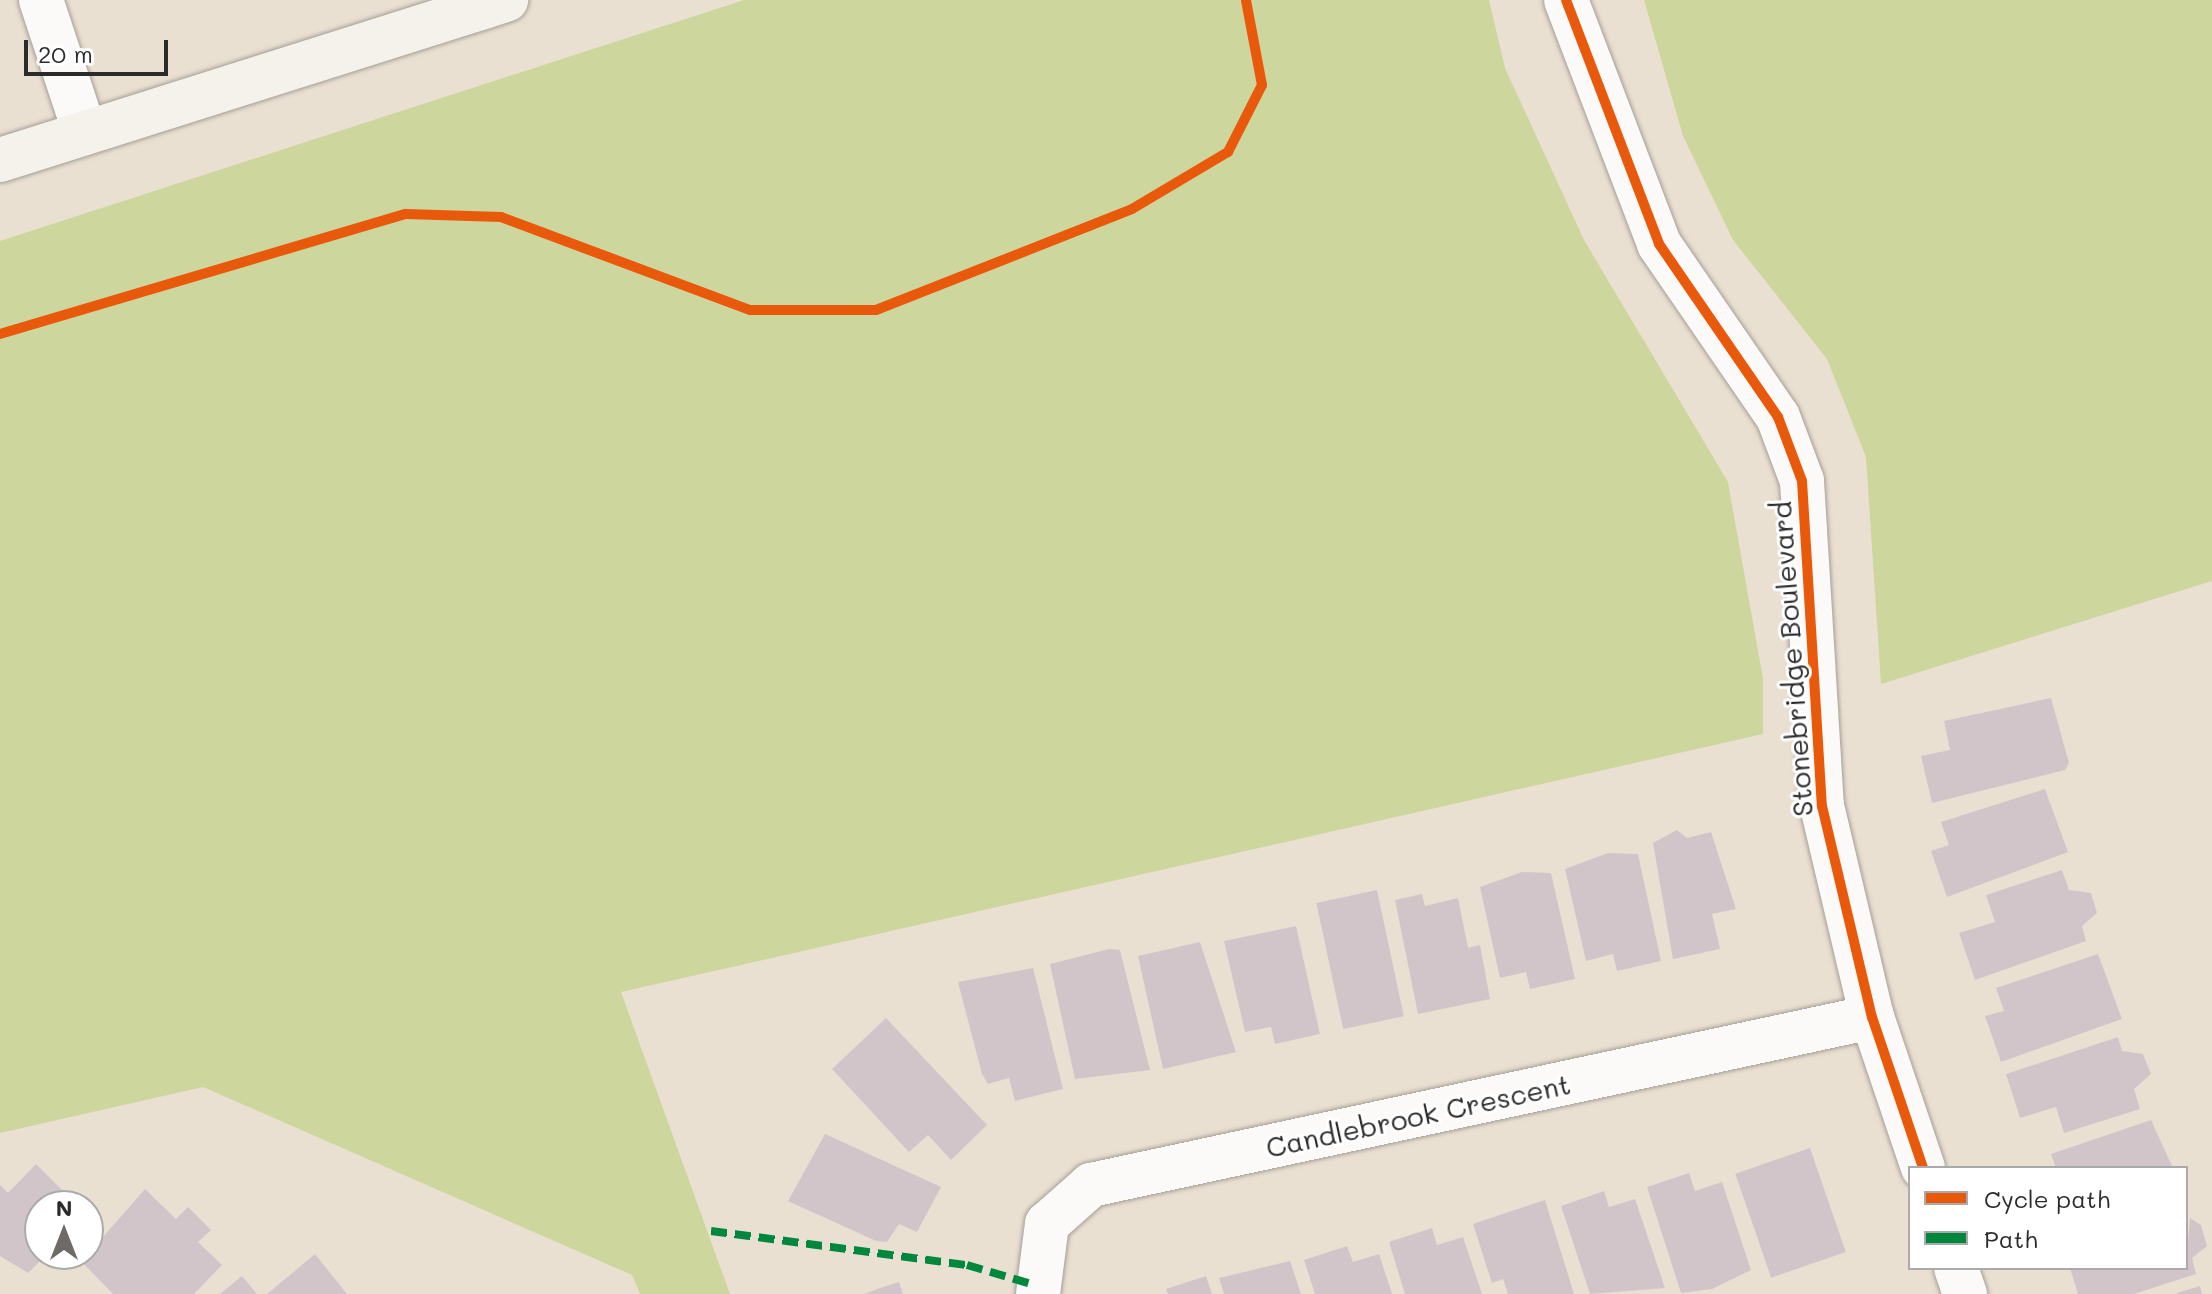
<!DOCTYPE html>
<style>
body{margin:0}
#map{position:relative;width:2212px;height:1294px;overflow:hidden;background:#eae0d2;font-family:Mali,sans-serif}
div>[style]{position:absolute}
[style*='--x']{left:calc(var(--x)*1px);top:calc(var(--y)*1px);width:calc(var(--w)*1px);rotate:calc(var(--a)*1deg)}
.green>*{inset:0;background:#cdd69d}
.building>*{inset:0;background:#d2c5ca;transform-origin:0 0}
.roads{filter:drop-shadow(0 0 2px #a59f97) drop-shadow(0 0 2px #a59f97)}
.minor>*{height:44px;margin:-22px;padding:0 22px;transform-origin:22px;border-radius:22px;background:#fcfaf8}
.tertiary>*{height:44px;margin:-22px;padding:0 22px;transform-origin:22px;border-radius:22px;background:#fcfaf8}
.secondary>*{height:44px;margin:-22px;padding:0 22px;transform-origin:22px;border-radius:22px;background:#f5f1eb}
.quiet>*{height:8px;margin-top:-4px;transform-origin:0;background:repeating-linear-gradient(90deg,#00873e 0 16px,transparent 0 24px)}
.cycleway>*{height:10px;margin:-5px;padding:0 5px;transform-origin:5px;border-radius:5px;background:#e8590c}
span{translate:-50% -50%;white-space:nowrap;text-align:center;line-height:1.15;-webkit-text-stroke:6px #fff;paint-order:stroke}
.street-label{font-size:28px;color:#2b2b2b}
.legend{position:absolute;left:1908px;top:1166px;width:280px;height:104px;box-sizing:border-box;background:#fff;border:2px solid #aaa;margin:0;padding:10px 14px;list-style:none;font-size:24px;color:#2b2b2b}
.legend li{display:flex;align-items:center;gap:16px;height:40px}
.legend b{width:40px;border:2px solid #aaa}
.north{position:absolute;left:24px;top:1190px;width:80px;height:80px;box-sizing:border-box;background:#fff;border:2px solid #aaa;border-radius:50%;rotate:0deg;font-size:22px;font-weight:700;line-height:32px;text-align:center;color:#2b2b2b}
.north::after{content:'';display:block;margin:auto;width:28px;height:36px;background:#6e6a65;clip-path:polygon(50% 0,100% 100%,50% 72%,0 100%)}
.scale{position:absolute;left:24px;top:40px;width:144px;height:36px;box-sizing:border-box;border:4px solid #2b2b2b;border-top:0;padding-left:10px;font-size:24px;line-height:28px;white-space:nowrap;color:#2b2b2b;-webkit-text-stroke:6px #fff;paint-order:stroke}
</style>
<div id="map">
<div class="green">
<i style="clip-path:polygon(744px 0,1489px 0,1505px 68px,1584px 240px,1728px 482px,1763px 679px,1763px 734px,621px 992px,730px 1294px,640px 1294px,632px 1275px,203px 1087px,0 1133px,0 241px)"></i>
<i style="clip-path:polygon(1644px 0,2212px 0,2212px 581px,1881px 684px,1866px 457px,1827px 359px,1733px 240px,1683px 136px)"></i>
</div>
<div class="building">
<i style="clip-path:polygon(2051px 698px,2069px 763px,2065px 770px,1932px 803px,1921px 756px,1950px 750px,1944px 721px)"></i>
<i style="clip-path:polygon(2045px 789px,2068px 852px,1947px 897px,1931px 851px,1949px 845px,1941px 822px)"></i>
<i style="clip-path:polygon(1677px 830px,1687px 838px,1711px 832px,1736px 909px,1712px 914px,1720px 949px,1673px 959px,1653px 843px)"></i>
<i style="clip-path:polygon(1608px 853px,1638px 854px,1661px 961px,1617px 971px,1613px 954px,1586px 961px,1565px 869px)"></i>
<i style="clip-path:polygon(2062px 870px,2069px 890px,2091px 893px,2097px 913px,2082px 926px,2086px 941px,1975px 980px,1959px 933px,1995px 922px,1986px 895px)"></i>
<i style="clip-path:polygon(1522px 872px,1551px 873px,1575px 979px,1530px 989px,1526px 972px,1500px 978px,1480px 887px)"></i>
<i style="left:1377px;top:890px;width:129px;height:62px;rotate:78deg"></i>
<i style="clip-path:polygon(1422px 894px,1425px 906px,1458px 898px,1468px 948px,1480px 945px,1490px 999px,1418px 1014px,1395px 900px)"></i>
<i style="clip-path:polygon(1296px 926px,1320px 1034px,1275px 1044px,1271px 1027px,1245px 1032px,1224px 941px)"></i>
<i style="clip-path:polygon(1200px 942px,1236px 1052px,1163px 1069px,1138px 956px)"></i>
<i style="clip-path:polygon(1109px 949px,1120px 950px,1150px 1070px,1075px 1079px,1050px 964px)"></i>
<i style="clip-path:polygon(2098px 954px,2122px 1019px,2001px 1062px,1985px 1016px,2004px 1011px,1996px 988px)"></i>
<i style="clip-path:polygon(1033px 968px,1063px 1089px,1015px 1101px,1009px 1078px,988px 1084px,982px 1074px,958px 982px)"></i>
<i style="clip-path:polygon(886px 1018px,987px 1125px,951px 1160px,928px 1135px,909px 1152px,832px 1069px)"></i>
<i style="clip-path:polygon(2118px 1037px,2122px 1051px,2143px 1054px,2151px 1074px,2134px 1089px,2140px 1109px,2064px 1133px,2056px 1107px,2020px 1118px,2006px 1074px)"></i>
<i style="clip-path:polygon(2151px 1120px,2173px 1168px,2056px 1168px,2051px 1154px)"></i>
<i style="clip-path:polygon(825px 1134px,941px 1187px,917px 1232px,899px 1224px,887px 1242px,876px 1241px,788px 1201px)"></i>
<i style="left:1810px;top:1148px;width:110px;height:79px;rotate:71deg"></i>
<i style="clip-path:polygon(36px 1164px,78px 1206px,40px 1206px,40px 1254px,47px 1254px,28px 1273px,0 1256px,0 1185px,8px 1193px)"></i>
<i style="clip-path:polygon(1689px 1173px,1695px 1191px,1722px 1182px,1751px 1270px,1712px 1289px,1681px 1293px,1647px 1187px)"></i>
<i style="clip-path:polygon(145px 1189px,176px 1219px,188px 1207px,211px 1230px,198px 1242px,222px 1265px,194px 1294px,113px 1294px,77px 1257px,88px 1254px)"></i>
<i style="clip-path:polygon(1604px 1191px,1609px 1207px,1635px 1199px,1665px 1288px,1590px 1294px,1561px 1206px)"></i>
<i style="clip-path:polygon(1545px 1200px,1574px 1294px,1508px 1294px,1503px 1279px,1492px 1283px,1473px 1224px)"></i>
<i style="clip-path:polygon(2190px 1218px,2201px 1225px,2207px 1246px,2192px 1258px,2196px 1274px,2134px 1294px,2078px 1294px,2070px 1268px,2186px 1268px)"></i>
<i style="clip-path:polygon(1432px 1228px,1437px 1245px,1463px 1237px,1482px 1294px,1405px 1294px,1389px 1242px)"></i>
<i style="clip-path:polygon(1347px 1246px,1353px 1262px,1379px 1254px,1392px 1294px,1315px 1294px,1304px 1260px)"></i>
<i style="clip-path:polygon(315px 1254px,347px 1294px,267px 1294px)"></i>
<i style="clip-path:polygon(1290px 1261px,1301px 1294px,1224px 1294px,1219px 1278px)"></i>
<i style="clip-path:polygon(242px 1276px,257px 1294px,220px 1294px)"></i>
<i style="clip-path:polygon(1206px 1276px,1212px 1294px,1168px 1294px,1166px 1289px)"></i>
<i style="clip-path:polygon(899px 1282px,903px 1294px,864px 1294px,880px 1288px)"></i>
<i style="clip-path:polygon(2200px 1286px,2202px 1294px,2177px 1294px,2177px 1293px)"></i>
</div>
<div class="roads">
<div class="minor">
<i style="--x:1038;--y:1294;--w:71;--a:-82.7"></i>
<i style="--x:1047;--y:1224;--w:59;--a:-41.6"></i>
<i style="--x:1091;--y:1185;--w:799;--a:-12.14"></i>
</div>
<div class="tertiary">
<i style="--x:41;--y:0;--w:140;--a:71.7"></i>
<i style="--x:1566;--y:0;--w:261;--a:69.1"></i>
<i style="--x:1659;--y:244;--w:210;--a:55.5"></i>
<i style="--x:1778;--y:417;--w:68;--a:69.4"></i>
<i style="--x:1802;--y:481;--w:326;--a:86.5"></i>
<i style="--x:1822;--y:806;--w:217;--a:76.7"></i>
<i style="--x:1872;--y:1017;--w:159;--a:71.3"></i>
<i style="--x:1956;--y:1268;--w:28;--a:71"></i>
</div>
<div class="secondary">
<i style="--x:0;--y:160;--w:531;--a:-17.55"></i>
</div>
</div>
<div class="quiet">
<i style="--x:711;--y:1231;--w:258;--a:7.6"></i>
<i style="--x:967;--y:1265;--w:71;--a:16.4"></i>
</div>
<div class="cycleway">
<i style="--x:1566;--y:0;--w:261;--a:69.1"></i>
<i style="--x:1659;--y:244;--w:210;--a:55.5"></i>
<i style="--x:1778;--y:417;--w:68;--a:69.4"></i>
<i style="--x:1802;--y:481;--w:326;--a:86.5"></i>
<i style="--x:1822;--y:806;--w:217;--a:76.7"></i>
<i style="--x:1872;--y:1017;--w:159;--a:71.3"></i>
<i style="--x:0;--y:334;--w:423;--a:-16.5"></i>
<i style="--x:406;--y:214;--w:95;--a:1.8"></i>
<i style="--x:501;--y:217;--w:266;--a:20.5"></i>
<i style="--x:750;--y:310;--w:126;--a:0"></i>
<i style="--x:876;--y:310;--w:275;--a:-21.5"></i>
<i style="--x:1132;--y:209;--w:112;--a:-30.7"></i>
<i style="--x:1228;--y:152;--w:75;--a:-63.1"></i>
<i style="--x:1262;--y:85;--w:86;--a:-100.7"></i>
</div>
<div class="street-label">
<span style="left:1791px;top:659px;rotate:-94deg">Stonebridge Boulevard</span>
<span style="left:1418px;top:1115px;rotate:-12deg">Candlebrook Crescent</span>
</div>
<ul class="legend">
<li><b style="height:10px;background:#e8590c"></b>Cycle path</li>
<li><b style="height:10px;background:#00873e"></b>Path</li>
</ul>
<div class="north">N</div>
<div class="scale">20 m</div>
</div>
